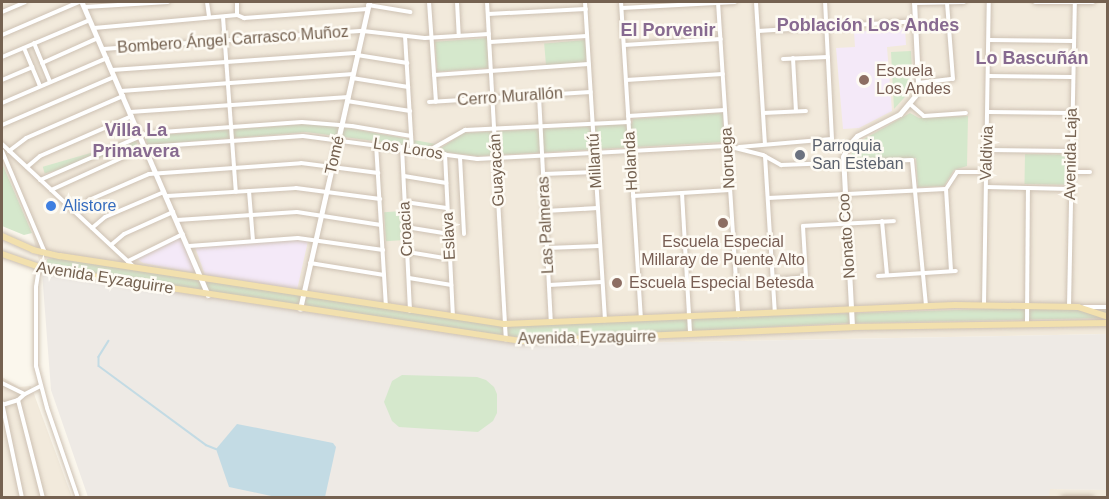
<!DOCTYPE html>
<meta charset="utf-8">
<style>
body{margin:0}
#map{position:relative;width:1109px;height:499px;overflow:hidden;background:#fbf7ed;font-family:Arial,sans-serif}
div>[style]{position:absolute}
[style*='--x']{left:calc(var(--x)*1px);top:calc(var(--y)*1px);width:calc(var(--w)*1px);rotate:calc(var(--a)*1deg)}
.residential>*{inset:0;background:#f2eadc}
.industrial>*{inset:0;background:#eeeae5}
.education>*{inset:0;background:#f4e9f8}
.green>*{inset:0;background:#d5e8cc;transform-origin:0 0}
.water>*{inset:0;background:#c3dbe4}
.stream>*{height:1.5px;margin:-0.75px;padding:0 0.75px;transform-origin:0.75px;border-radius:0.75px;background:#c3dbe4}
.roads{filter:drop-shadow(0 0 2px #cdc1b3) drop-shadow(0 0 2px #cdc1b3)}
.minor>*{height:4px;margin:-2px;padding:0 2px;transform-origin:2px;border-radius:2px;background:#fff}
.tertiary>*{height:4.5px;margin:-2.25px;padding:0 2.25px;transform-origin:2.25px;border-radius:2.25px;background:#fff}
.primary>*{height:6px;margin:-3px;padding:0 3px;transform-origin:3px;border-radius:3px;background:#f2e0ae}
.dots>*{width:16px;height:16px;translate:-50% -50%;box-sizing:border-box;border:3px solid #fefbf4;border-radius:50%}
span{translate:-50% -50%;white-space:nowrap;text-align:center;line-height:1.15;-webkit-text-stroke:5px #fefbf4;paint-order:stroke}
.street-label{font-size:16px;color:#756251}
.education-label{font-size:16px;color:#785e54}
.left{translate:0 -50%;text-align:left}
.worship-label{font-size:16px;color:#5b616d}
.shop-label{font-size:16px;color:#366cbe}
.neighbourhood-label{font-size:18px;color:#876a90;font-weight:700}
.frame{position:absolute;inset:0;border:3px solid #756251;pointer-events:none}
</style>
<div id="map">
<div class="residential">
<i style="clip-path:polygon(2px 2px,1107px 2px,1107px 334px,524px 345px,42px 272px,32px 233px,2px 163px)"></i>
<i style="clip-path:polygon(2px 377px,19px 387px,31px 386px,72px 497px,2px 497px)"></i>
<i style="clip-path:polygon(1049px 489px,1107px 490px,1107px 497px,1049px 498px)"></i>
</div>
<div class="industrial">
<i style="clip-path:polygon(42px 272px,524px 345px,1107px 334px,1107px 490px,1050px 489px,1049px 498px,88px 497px,51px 390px)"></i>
</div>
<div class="education">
<i style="clip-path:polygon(905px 28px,906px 45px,887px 47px,892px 111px,859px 128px,843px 129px,836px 48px,855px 47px,854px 32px)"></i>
<i style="clip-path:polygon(180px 237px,197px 273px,143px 263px,136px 258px)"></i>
<i style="clip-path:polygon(292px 239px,308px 241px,297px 290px,205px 275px,195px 247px)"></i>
</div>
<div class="green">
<i style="left:487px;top:38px;width:30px;height:52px;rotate:86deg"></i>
<i style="left:585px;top:40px;width:22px;height:41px;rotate:85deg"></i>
<i style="clip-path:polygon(911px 51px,913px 88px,894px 109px,891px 52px)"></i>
<i style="clip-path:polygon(723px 113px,724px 142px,477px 156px,445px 152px,441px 148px,464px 133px,632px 124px,633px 119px)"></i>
<i style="clip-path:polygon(910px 113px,919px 118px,968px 116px,967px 166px,954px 170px,944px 186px,918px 187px,916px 158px,848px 161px,857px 143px)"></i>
<i style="clip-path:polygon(308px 124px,336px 126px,436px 144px,427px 148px,306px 132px,148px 145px,145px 136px)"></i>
<i style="left:136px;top:140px;width:7px;height:97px;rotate:74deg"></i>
<i style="left:1025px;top:154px;width:42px;height:30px;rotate:1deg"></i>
<i style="clip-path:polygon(2px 163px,32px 233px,24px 235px,2px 226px)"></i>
<i style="left:402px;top:211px;width:29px;height:18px;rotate:86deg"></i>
<i style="clip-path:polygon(53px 258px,496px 325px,1019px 308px,1107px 311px,1107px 318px,845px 323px,532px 339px,297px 306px,47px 265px,47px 259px)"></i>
<i style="clip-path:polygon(402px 375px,477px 377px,486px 380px,494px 387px,497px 394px,497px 413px,493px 421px,478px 432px,399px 427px,392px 421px,384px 402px,392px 381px)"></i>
</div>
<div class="water">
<i style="clip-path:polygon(237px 424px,333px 443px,336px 447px,325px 497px,276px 497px,229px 487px,216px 449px)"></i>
</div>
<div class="stream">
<i style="--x:109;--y:341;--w:19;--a:122"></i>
<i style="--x:99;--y:357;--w:9;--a:90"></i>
<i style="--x:99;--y:366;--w:133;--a:36.4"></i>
<i style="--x:206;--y:445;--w:11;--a:22"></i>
</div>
<div class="roads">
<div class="minor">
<i style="--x:207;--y:2;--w:15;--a:82"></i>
<i style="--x:237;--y:2;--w:13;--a:90"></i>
<i style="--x:429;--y:2;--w:100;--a:86"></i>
<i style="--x:457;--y:2;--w:34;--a:87"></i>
<i style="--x:487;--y:2;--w:338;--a:86.8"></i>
<i style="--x:585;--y:2;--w:319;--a:86.4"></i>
<i style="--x:621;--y:2;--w:317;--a:86.4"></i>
<i style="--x:718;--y:2;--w:314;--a:86.3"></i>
<i style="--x:756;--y:2;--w:142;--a:86.4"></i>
<i style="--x:1035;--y:2;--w:58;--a:0"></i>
<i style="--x:914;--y:3;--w:50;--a:-1.1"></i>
<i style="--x:368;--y:5;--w:43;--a:9.5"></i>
<i style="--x:85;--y:7;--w:83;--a:-3.4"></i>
<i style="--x:622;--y:8;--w:113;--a:-3"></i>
<i style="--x:2;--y:12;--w:25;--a:-23"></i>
<i style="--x:488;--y:14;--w:98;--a:-2.9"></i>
<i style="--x:223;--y:17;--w:175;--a:85.8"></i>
<i style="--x:94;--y:28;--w:144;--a:-5.2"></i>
<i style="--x:237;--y:15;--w:8;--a:23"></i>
<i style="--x:244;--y:18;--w:124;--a:-4.2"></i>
<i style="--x:758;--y:31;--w:157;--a:-3.6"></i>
<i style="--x:2;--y:35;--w:84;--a:-23.2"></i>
<i style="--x:405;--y:36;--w:113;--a:86.5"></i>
<i style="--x:989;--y:40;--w:84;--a:0.7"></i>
<i style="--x:490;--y:42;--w:97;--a:-3.5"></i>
<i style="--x:34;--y:43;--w:42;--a:67.7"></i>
<i style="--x:624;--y:45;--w:97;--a:-3.5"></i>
<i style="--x:24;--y:48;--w:41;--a:67.2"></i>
<i style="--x:103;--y:49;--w:261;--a:-4"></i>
<i style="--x:363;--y:31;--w:62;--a:6.4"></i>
<i style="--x:425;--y:38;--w:64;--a:-3.6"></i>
<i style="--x:357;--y:55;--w:51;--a:9.1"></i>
<i style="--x:2;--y:57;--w:95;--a:-22.8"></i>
<i style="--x:793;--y:58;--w:53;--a:86.8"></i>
<i style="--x:783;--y:59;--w:45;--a:-2.5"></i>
<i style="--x:42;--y:63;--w:61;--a:-24.1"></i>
<i style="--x:112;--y:70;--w:247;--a:-4"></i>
<i style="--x:434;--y:75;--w:155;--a:-4.1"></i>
<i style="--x:989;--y:76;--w:83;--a:0.7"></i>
<i style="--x:352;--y:78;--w:57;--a:9.1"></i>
<i style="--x:2;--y:80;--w:33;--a:-23"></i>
<i style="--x:626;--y:80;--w:97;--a:-3.5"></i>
<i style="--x:918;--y:83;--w:35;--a:-7"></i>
<i style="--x:953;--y:79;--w:77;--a:-94.5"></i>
<i style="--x:121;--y:91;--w:233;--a:-4.2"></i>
<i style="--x:539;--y:96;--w:227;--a:87"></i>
<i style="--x:347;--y:101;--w:64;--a:9"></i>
<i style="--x:429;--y:102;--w:162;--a:-3.5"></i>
<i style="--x:2;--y:103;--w:114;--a:-23.2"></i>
<i style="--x:910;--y:104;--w:18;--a:41"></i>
<i style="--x:924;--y:116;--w:42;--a:-4.1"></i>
<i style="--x:130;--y:112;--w:219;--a:-3.9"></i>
<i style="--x:989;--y:112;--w:82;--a:0.7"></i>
<i style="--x:763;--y:113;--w:43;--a:-2.7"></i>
<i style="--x:628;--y:116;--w:97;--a:-3.5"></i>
<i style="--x:2;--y:125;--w:122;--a:-23.2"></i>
<i style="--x:2;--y:144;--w:179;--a:43"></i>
<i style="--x:376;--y:144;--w:163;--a:86.5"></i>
<i style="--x:402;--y:147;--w:164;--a:87.2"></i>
<i style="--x:739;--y:147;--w:93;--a:-4.9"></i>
<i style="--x:832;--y:139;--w:137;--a:-92.9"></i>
<i style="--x:988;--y:150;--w:83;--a:0.7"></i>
<i style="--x:2;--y:151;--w:111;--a:67.1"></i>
<i style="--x:9;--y:151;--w:21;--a:-37"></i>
<i style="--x:26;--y:138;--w:106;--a:-23.4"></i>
<i style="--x:428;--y:151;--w:43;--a:-29.6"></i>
<i style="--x:465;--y:130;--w:164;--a:-2.8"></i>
<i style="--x:445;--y:154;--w:163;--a:87.2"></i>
<i style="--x:765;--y:156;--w:157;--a:86.4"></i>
<i style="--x:460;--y:157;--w:77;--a:87"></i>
<i style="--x:27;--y:167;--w:17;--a:-40"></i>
<i style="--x:40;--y:156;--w:100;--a:-23.5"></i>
<i style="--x:1071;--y:172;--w:19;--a:0"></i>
<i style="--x:543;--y:174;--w:53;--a:-2.2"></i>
<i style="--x:404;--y:176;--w:43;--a:9.5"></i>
<i style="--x:40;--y:180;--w:118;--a:-23.5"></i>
<i style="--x:148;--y:133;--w:154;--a:-4.1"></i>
<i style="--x:302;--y:122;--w:50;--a:4.6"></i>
<i style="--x:352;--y:126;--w:60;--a:9.6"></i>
<i style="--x:986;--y:187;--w:84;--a:1.4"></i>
<i style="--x:946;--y:189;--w:82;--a:86.5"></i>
<i style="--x:946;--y:189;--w:20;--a:-57"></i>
<i style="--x:957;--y:172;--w:30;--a:0"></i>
<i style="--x:51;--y:190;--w:104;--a:-24.4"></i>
<i style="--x:146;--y:147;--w:157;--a:-4"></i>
<i style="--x:303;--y:136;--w:176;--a:7.5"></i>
<i style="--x:477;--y:159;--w:250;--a:-3"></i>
<i style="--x:727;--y:146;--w:37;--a:14"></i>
<i style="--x:763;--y:155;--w:21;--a:29"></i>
<i style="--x:781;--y:165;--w:131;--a:-2.2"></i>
<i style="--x:912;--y:160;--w:147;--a:84.5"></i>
<i style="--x:249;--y:191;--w:50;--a:85.4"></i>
<i style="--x:682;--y:193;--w:140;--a:86.7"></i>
<i style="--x:167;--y:196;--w:129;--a:-3.5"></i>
<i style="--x:296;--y:188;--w:85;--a:7.5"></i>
<i style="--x:633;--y:196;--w:97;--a:-3.5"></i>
<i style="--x:768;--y:198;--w:178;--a:-2.9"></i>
<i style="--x:405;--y:202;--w:42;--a:8.1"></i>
<i style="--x:545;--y:211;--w:53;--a:-3.2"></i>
<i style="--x:76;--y:212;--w:18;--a:-43"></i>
<i style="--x:89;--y:200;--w:65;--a:-23.4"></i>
<i style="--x:149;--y:174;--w:152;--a:-4.1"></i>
<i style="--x:301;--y:163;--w:78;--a:7.4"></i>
<i style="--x:177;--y:220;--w:120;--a:-3.8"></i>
<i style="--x:297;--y:212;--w:85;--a:8.8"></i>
<i style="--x:882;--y:221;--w:54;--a:84.7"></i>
<i style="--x:406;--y:227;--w:44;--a:9.2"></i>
<i style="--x:92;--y:228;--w:17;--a:-40"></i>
<i style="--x:105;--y:217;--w:64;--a:-23"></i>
<i style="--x:111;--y:245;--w:17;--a:-40"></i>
<i style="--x:124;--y:234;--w:54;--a:-24.2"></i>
<i style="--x:189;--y:246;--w:109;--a:-4.2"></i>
<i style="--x:298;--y:238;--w:86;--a:8"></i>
<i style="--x:547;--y:248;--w:53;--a:-2.2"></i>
<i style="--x:408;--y:252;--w:43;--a:9.5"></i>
<i style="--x:128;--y:261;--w:61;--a:-26.1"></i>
<i style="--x:310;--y:263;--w:75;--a:9.2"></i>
<i style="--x:39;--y:268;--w:19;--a:99"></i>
<i style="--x:36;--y:287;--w:79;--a:90"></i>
<i style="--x:36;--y:366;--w:43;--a:75.3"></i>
<i style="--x:47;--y:408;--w:95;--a:71"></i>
<i style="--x:878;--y:276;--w:78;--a:-3.7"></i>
<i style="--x:409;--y:278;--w:43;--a:9.5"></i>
<i style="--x:773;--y:280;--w:33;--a:-5"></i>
<i style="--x:806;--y:277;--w:51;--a:-93.4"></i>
<i style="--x:803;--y:226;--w:91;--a:-3.1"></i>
<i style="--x:549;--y:285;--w:53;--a:-3.2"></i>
<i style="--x:984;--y:305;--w:303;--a:-89.1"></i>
<i style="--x:1069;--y:307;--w:305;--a:-88.9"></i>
<i style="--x:1084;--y:307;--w:24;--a:0"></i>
<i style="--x:1027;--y:323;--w:135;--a:-89.6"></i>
<i style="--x:2;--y:383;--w:25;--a:26"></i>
<i style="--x:18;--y:400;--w:101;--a:75.7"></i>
<i style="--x:2;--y:403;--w:97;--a:78.1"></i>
<i style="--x:2;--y:405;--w:17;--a:-17"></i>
<i style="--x:18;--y:400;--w:9;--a:-41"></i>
<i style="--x:25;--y:394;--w:18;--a:-27"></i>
<i style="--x:1063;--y:498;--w:29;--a:0"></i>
</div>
<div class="tertiary">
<i style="--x:82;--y:2;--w:319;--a:66.7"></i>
<i style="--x:300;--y:309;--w:315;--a:-77.3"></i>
<i style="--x:852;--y:327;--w:170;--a:-93"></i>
<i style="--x:843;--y:157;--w:12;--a:-66"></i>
<i style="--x:848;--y:146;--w:13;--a:-48"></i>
<i style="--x:857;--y:136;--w:48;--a:-27.1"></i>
<i style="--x:900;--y:114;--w:23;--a:-50"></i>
<i style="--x:915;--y:96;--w:13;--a:-77"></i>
<i style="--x:918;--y:83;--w:81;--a:-92.8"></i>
</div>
<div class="primary">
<i style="--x:2;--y:236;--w:34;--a:24"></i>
<i style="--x:33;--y:250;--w:28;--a:13"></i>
<i style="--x:60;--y:256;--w:449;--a:8.7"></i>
<i style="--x:504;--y:324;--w:451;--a:-2.4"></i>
<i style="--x:955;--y:305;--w:123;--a:0.9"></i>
<i style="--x:1078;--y:307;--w:32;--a:18"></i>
<i style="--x:2;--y:254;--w:46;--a:19.2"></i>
<i style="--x:45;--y:269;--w:481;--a:8.6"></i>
<i style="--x:521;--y:341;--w:331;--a:-2.4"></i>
<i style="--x:852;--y:327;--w:256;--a:-0.9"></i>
</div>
</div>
<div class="dots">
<i style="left:864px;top:80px;background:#8d6e63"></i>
<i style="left:800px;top:155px;background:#6b7280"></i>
<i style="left:51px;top:206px;background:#3f7fe0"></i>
<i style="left:723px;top:223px;background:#8d6e63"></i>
<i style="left:617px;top:283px;background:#8d6e63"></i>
</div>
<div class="street-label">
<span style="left:233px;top:40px;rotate:-4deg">Bombero Ángel Carrasco Muñoz</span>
<span style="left:510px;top:97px;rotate:-4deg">Cerro Murallón</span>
<span style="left:408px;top:149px;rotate:9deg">Los Loros</span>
<span style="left:987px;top:153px;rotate:-88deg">Valdivia</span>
<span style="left:1071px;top:154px;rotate:-89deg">Avenida Laja</span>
<span style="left:335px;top:155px;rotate:-77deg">Tomé</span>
<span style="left:728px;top:158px;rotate:-93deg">Noruega</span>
<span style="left:595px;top:161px;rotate:-93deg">Millantú</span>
<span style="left:631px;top:161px;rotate:-93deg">Holanda</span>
<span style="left:497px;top:170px;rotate:-93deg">Guayacán</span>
<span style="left:546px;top:225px;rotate:-93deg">Las Palmeras</span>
<span style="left:406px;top:229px;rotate:-93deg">Croacia</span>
<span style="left:449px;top:236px;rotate:-93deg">Eslava</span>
<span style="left:847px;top:236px;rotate:-94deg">Nonato Coo</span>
<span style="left:105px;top:278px;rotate:9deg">Avenida Eyzaguirre</span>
<span style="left:587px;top:338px;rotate:-1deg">Avenida Eyzaguirre</span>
</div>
<div class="education-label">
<span class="left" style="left:876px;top:80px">Escuela<br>Los Andes</span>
<span style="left:723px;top:251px">Escuela Especial<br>Millaray de Puente Alto</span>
<span class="left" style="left:629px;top:283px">Escuela Especial Betesda</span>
</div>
<div class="worship-label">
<span class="left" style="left:812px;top:155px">Parroquia<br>San Esteban</span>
</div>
<div class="shop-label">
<span class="left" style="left:63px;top:206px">Alistore</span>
</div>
<div class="neighbourhood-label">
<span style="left:868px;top:25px">Población Los Andes</span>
<span style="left:668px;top:30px">El Porvenir</span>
<span style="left:1032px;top:58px">Lo Bascuñán</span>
<span style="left:136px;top:141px">Villa La<br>Primavera</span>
</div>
<div class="frame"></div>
</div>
